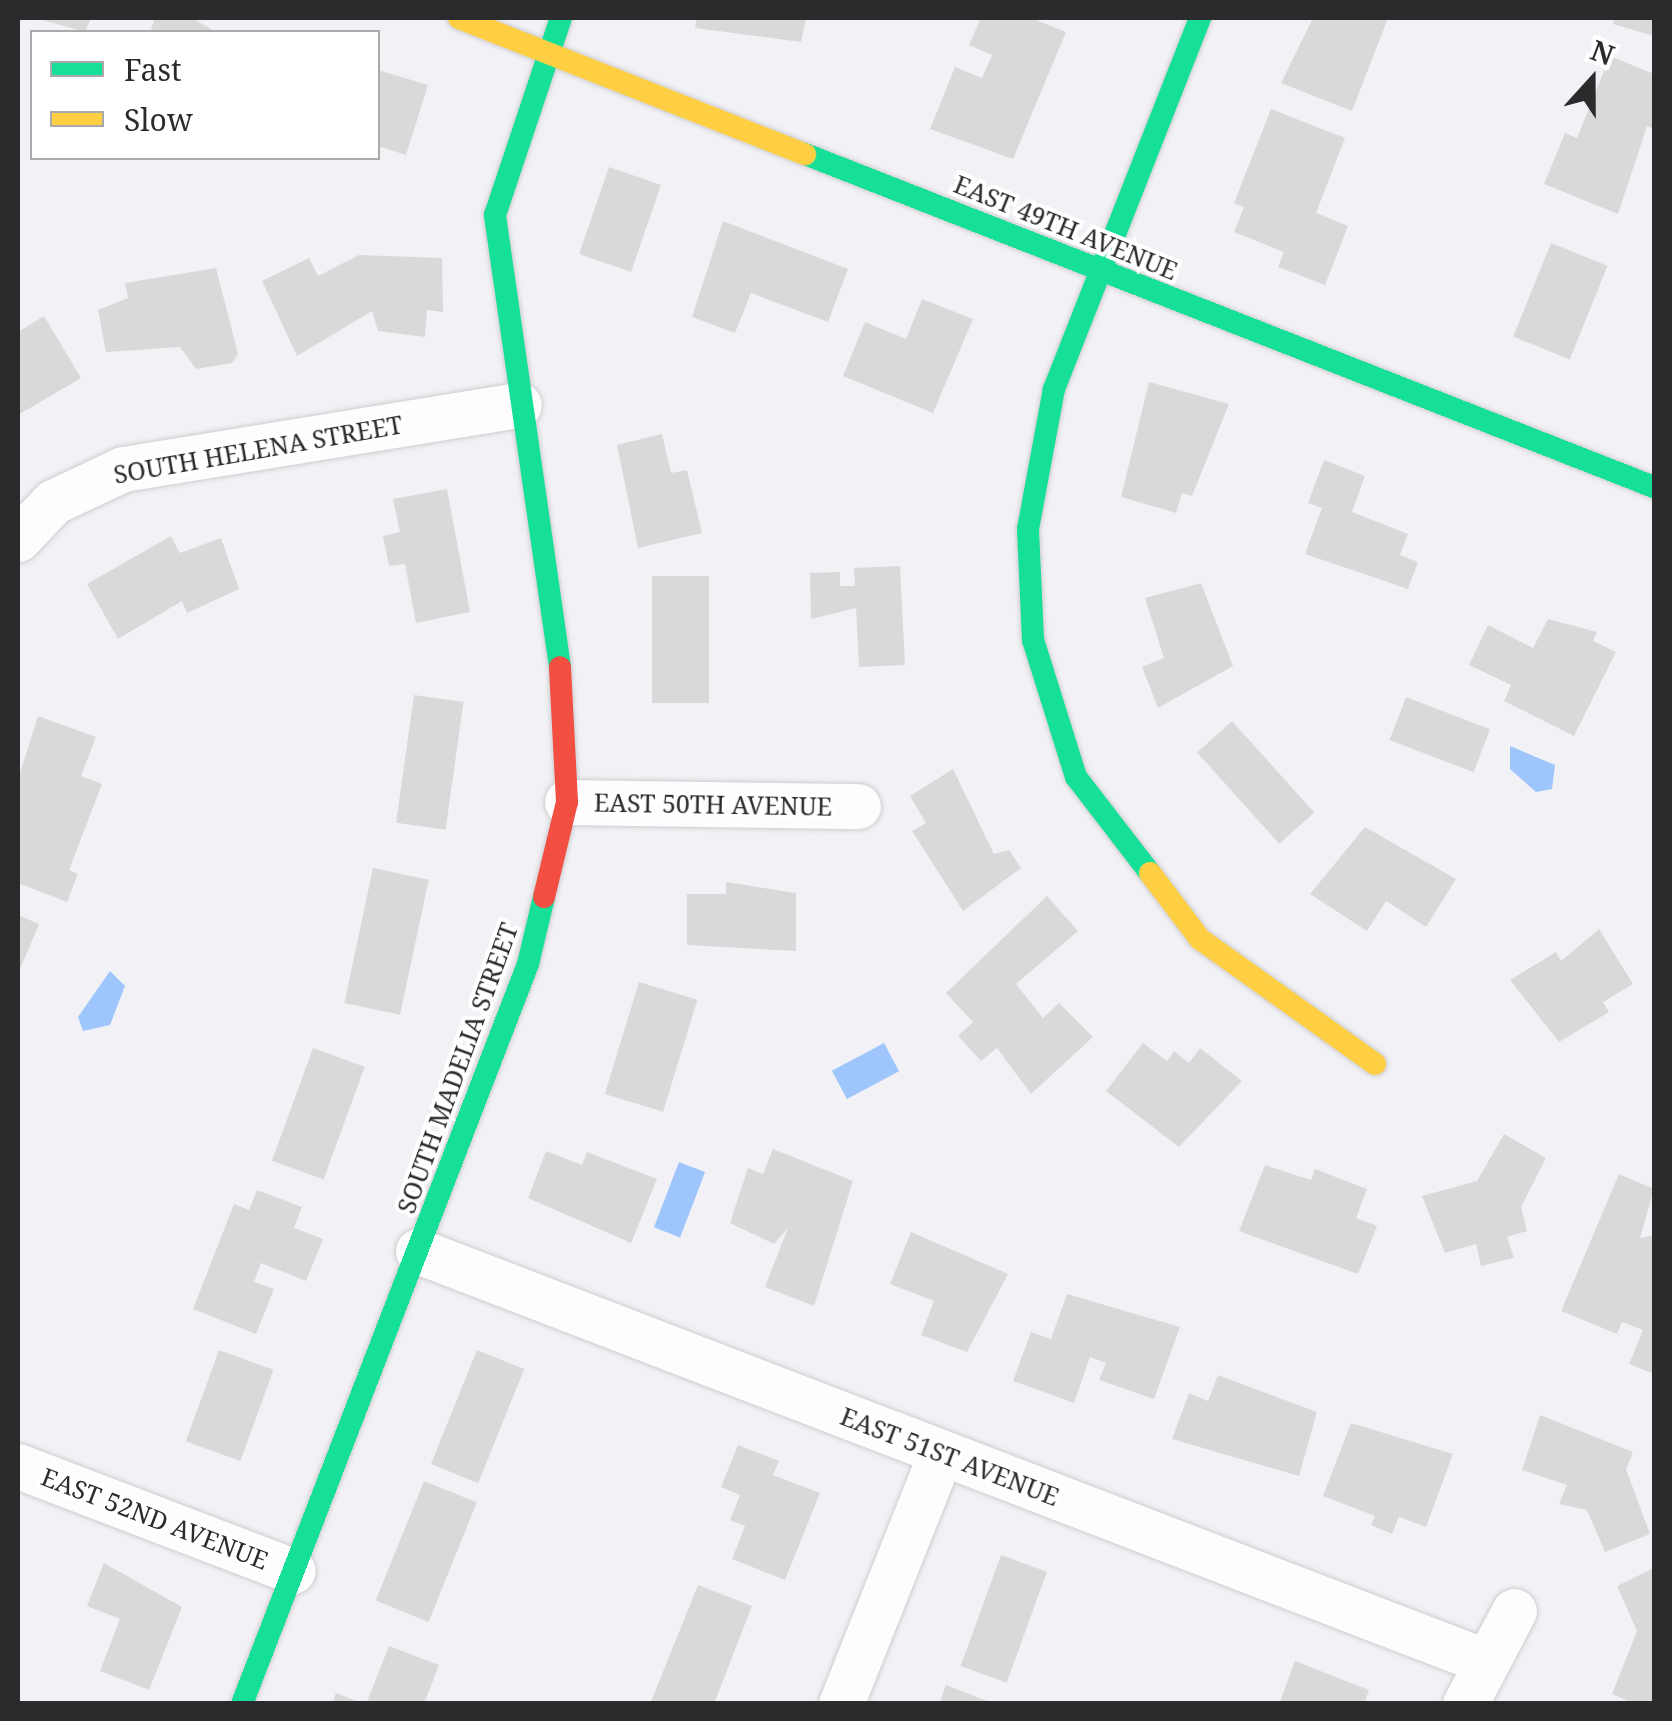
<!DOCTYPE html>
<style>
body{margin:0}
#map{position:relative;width:1672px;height:1721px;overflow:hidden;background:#f2f2f6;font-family:"Noto Serif",serif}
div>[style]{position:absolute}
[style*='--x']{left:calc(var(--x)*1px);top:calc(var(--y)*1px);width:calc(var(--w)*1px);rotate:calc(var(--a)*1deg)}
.water>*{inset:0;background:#9ec5fc;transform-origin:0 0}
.building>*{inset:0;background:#dad9da;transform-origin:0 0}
.roads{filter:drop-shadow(0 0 2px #ceced1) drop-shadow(0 0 2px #ceced1)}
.street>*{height:45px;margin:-22.5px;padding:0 22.5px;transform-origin:22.5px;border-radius:22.5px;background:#fdfdfe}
.fast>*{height:22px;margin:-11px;padding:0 11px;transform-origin:11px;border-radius:11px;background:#16e098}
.slow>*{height:22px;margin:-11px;padding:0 11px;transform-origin:11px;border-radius:11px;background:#ffcf43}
.jam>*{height:22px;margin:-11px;padding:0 11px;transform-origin:11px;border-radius:11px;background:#f24e42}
span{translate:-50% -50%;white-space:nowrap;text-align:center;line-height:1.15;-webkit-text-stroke:8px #fff;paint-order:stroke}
.street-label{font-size:25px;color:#2b2b2d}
.frame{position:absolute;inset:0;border:20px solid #2b2b2d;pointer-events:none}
.legend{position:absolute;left:30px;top:30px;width:350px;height:130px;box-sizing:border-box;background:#fff;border:2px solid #aaaaab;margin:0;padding:12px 18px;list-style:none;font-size:30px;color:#2b2b2d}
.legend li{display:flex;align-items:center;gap:20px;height:50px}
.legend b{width:50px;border:2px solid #aaaaab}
.north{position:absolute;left:1542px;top:30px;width:100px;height:100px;-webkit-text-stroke:8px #fff;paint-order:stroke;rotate:21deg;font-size:28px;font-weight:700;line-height:40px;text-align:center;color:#2b2b2d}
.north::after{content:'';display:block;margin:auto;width:35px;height:45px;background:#2b2b2d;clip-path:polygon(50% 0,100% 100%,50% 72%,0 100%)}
</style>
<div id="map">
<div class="water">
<i style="clip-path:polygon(1510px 746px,1555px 765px,1552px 789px,1536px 792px,1510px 769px)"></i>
<i style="clip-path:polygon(110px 971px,125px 986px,110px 1025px,83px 1031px,78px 1017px)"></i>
<i style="left:884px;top:1043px;width:32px;height:59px;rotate:62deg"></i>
<i style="left:679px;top:1162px;width:28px;height:70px;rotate:21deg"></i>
</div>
<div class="building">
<i style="clip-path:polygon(36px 18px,91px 18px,85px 32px)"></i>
<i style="clip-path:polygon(155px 18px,192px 18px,216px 32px,150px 32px)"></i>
<i style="clip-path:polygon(697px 18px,806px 18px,801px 42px,695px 28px)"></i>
<i style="clip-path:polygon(981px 18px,1031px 18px,1066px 32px,1013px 159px,930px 129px,955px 67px,982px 78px,992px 55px,969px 45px)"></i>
<i style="clip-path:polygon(1313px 18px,1388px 18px,1352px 111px,1281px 83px)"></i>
<i style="clip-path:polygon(1615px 18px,1654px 18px,1654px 36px,1613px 24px)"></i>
<i style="clip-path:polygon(1610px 56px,1654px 74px,1654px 129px,1647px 126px,1618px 214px,1544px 184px,1565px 133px,1577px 138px)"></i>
<i style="clip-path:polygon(378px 70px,428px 85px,406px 155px,378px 146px)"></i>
<i style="clip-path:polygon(1271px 109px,1345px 138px,1316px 213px,1348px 226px,1325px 285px,1278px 267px,1284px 252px,1234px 232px,1244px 207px,1234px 203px)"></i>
<i style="left:609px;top:167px;width:55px;height:92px;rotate:19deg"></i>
<i style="clip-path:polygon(723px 221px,848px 269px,828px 322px,751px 293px,735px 333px,692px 317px)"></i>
<i style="left:1551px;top:243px;width:61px;height:101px;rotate:22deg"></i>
<i style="clip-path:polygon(359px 255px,442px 258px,443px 312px,427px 310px,425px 337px,378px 331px,372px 311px,297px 356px,262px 281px,309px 258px,318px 276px)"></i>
<i style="clip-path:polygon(216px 268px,238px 354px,232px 363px,196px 369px,180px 347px,106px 352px,98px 310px,128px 298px,125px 283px)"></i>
<i style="clip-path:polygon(922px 299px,973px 319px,933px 413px,843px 376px,865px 322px,906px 339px)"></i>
<i style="clip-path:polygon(44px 316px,81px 378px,18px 415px,18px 332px)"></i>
<i style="clip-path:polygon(1149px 382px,1229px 404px,1192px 496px,1182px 493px,1176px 513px,1121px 497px)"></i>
<i style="clip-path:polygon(662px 434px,671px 473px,687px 470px,702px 533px,638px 548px,617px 445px)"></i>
<i style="clip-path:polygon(1324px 460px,1365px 476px,1352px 512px,1408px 534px,1400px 555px,1418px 562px,1408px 589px,1305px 554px,1322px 508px,1308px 503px)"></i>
<i style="clip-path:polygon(447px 489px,470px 612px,416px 623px,405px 564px,389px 566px,383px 536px,400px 532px,393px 499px)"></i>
<i style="clip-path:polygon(171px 536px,180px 553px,221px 538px,239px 589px,187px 613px,182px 601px,118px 639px,87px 584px)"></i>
<i style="clip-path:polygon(900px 566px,905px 665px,859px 667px,856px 608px,811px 619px,810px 573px,840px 572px,840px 586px,855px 586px,854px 568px)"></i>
<i style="left:652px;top:576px;width:57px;height:127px"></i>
<i style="clip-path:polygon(1201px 583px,1233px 666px,1158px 708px,1142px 667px,1164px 658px,1145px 598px)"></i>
<i style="clip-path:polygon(1548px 619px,1597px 632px,1593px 641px,1616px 652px,1574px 736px,1504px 701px,1511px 685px,1469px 665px,1488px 625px,1533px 648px)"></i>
<i style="left:414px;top:695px;width:50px;height:129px;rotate:8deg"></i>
<i style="left:1406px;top:697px;width:90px;height:46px;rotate:21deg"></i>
<i style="clip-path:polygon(38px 716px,96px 737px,81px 776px,102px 784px,69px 870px,78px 874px,67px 902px,18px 883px,18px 779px)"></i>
<i style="left:1232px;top:721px;width:123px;height:47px;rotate:48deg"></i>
<i style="clip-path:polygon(953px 769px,994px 854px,1009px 850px,1021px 868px,963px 911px,912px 831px,926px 823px,910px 796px)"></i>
<i style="clip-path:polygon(1365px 827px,1456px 879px,1426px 927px,1386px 901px,1367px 931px,1310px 894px)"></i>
<i style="left:373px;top:868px;width:57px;height:138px;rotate:12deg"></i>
<i style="clip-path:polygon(726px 882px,796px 893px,796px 951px,687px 945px,687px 894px,726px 894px)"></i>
<i style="clip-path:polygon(1047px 896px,1078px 931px,1016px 984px,1043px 1018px,1059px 1003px,1093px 1037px,1031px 1094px,997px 1048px,981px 1061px,958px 1036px,973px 1022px,946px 993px)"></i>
<i style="clip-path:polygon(18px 915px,39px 924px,18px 974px)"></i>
<i style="clip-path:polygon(1599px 929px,1633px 984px,1603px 1002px,1609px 1012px,1559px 1042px,1510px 980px,1556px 952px,1561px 961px)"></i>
<i style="left:639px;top:982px;width:61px;height:117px;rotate:17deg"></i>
<i style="clip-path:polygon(1143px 1043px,1167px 1061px,1174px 1051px,1189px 1063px,1200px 1048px,1242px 1081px,1179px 1147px,1106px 1091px)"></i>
<i style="left:313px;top:1048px;width:55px;height:120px;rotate:20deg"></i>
<i style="clip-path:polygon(1504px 1134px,1546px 1158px,1521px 1207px,1527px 1231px,1507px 1237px,1514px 1258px,1481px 1266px,1476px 1244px,1445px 1253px,1422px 1196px,1477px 1181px)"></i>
<i style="clip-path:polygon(773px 1149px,853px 1181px,814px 1306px,765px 1287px,788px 1228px,774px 1244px,730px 1223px,748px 1168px,763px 1174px)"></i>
<i style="clip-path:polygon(546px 1151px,582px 1165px,587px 1152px,657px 1179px,631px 1243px,528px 1198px)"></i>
<i style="clip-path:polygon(1265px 1165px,1311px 1180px,1315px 1169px,1367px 1189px,1356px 1218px,1377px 1226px,1358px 1274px,1239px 1231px)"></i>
<i style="clip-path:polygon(1619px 1174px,1654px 1189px,1640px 1238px,1654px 1235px,1654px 1374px,1629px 1364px,1643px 1330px,1622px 1322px,1617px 1334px,1561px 1311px)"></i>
<i style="clip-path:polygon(257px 1190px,302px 1207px,294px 1228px,323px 1239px,306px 1281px,261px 1263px,254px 1282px,274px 1289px,256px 1334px,193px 1309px,234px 1204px,249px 1210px)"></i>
<i style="clip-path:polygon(911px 1232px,1008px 1274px,967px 1352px,921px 1335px,934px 1301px,890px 1284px)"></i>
<i style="clip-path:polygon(1067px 1294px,1180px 1327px,1154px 1399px,1099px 1380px,1106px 1363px,1090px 1357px,1074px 1403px,1013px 1381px,1031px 1332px,1051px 1339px)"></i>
<i style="left:219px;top:1350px;width:58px;height:97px;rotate:20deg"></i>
<i style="left:477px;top:1350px;width:51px;height:123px;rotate:22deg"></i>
<i style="clip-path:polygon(1218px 1375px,1317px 1412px,1299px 1476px,1172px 1439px,1189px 1393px,1208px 1401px)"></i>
<i style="clip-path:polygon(1540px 1415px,1633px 1452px,1626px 1469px,1650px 1534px,1605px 1552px,1587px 1510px,1559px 1504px,1567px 1485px,1522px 1470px)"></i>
<i style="clip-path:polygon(1351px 1423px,1453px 1454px,1426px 1527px,1399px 1517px,1392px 1534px,1371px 1525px,1375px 1516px,1323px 1496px)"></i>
<i style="clip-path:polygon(738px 1445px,779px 1461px,773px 1475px,820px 1493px,785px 1580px,732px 1559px,745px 1526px,730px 1520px,740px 1495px,721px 1487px)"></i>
<i style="left:424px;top:1481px;width:57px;height:129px;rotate:22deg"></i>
<i style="left:1001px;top:1555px;width:49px;height:118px;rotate:20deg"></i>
<i style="clip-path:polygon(104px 1563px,182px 1607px,149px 1690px,100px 1671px,120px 1619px,87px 1606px)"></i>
<i style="clip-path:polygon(1654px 1568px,1654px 1704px,1634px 1704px,1612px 1694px,1637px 1631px,1617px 1586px)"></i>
<i style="clip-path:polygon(698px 1585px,752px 1606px,714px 1704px,650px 1704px)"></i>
<i style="clip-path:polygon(389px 1646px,439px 1665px,424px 1704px,366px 1704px)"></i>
<i style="clip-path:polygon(1295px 1661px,1369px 1690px,1364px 1704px,1279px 1704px)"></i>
<i style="clip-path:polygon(946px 1685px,992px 1703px,992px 1704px,939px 1704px)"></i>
<i style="clip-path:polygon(336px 1693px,362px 1703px,362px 1704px,332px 1704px)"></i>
</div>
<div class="roads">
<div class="street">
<i style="--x:18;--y:539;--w:51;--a:-46.6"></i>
<i style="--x:53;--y:502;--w:77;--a:-25.2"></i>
<i style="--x:123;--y:469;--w:401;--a:-9.2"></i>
<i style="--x:567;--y:802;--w:291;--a:0.8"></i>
<i style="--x:418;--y:1251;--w:1140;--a:21.03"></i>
<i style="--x:18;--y:1466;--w:294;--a:20.9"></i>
<i style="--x:841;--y:1704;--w:270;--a:-68.3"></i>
<i style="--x:1465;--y:1704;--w:105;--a:-62.2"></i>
</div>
<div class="fast">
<i style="--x:805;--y:154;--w:912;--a:21.42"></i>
<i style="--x:560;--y:667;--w:457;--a:-98.2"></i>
<i style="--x:495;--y:215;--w:208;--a:-71.5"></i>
<i style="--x:1150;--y:873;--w:121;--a:-127.6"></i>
<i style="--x:1076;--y:777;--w:144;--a:-107.4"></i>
<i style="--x:1033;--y:640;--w:111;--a:-92.6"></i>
<i style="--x:1028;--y:529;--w:142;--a:-79.5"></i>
<i style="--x:1054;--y:389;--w:399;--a:-68.5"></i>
<i style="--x:242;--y:1704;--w:793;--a:-68.87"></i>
<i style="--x:528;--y:964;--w:69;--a:-76.6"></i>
</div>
<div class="slow">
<i style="--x:459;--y:18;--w:372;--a:21.5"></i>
<i style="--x:1150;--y:873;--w:83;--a:52.9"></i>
<i style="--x:1200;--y:939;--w:215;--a:35.5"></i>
</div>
<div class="jam">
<i style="--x:544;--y:897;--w:98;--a:-76.4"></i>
<i style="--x:567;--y:802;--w:135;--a:-93"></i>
</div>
</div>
<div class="street-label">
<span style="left:1066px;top:227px;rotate:22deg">EAST 49TH AVENUE</span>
<span style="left:258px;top:449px;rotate:-10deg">SOUTH HELENA STREET</span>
<span style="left:713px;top:804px;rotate:1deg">EAST 50TH AVENUE</span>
<span style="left:457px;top:1068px;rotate:-70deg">SOUTH MADELIA STREET</span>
<span style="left:950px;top:1456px;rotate:21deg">EAST 51ST AVENUE</span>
<span style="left:155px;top:1518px;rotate:21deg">EAST 52ND AVENUE</span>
</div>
<div class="frame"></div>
<ul class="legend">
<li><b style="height:12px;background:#16e098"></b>Fast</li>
<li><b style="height:12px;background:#ffcf43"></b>Slow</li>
</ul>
<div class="north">N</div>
</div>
